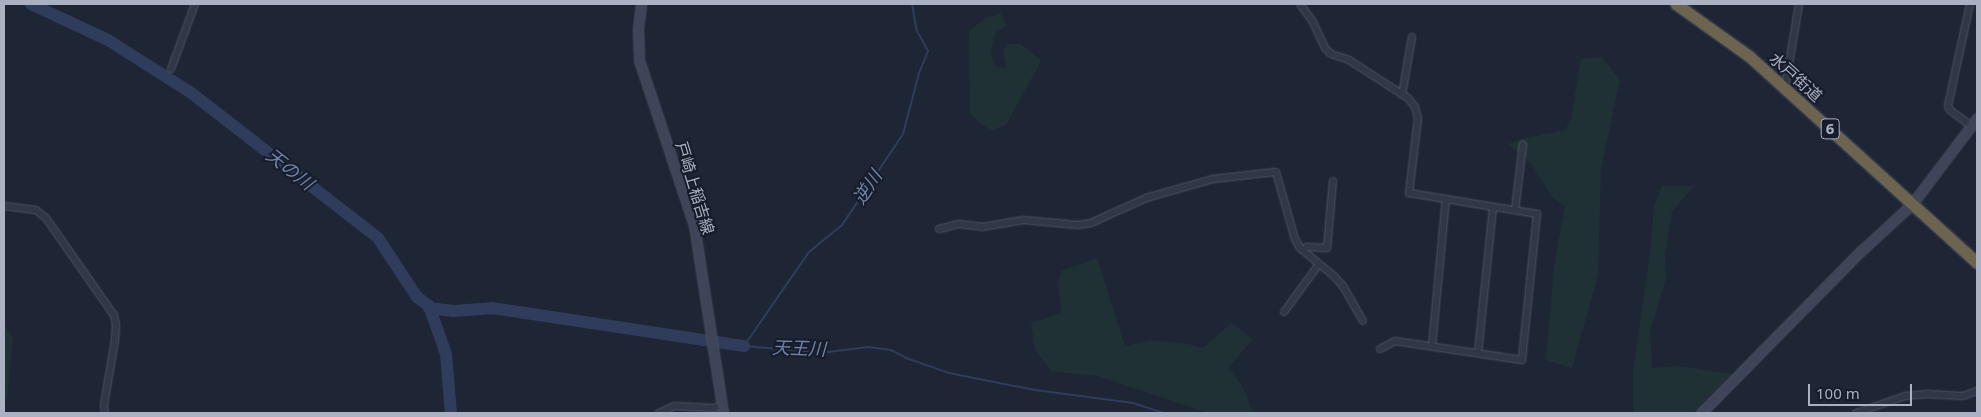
<!DOCTYPE html>
<meta charset="utf-8">
<style>
body{margin:0}
#map{position:relative;width:1981px;height:417px;overflow:hidden;background:#1e2535;font-family:"Noto Sans","Noto Sans JP",sans-serif}
div>[style]{position:absolute}
[style*='--x']{left:calc(var(--x)*1px);top:calc(var(--y)*1px);width:calc(var(--w)*1px);rotate:calc(var(--a)*1deg)}
.green>*{inset:0;background:#203136}
.stream>*{height:2px;margin:-1px;padding:0 1px;transform-origin:1px;border-radius:1px;background:#2f3c5b}
.river>*{height:12px;margin:-6px;padding:0 6px;transform-origin:6px;border-radius:6px;background:#2f3c5b}
.roads{filter:drop-shadow(0 0 1px #4e5464) drop-shadow(0 0 1px #4e5464)}
.street>*{height:6px;margin:-3px;padding:0 3px;transform-origin:3px;border-radius:3px;background:#313746}
.secondary>*{height:9px;margin:-4.5px;padding:0 4.5px;transform-origin:4.5px;border-radius:4.5px;background:#3f4559}
.highway>*{height:11px;margin:-5.5px;padding:0 5.5px;transform-origin:5.5px;border-radius:5.5px;background:#6c644e}
span{translate:-50% -50%;white-space:nowrap;text-align:center;line-height:1.15;-webkit-text-stroke:4px #171c2a;paint-order:stroke}
.shield-label span{padding:1px 4px;background:#171c2a;border:1px solid;border-radius:4px;-webkit-text-stroke-width:0}
.shield-label{font-size:15px;color:#aab1c3;font-weight:700}
.street-label{font-size:16px;color:#aab1c3}
.water-label{font-size:18px;color:#7284ad;font-style:italic}
.frame{position:absolute;inset:0;border:5px solid #aab1c3;pointer-events:none}
.scale{position:absolute;left:1808px;top:384px;width:104px;height:22px;box-sizing:border-box;border:2px solid #aab1c3;border-top:0;padding-left:6px;font-size:15px;line-height:18px;white-space:nowrap;color:#aab1c3;-webkit-text-stroke:4px #171c2a;paint-order:stroke}
</style>
<div id="map">
<div class="green">
<i style="clip-path:polygon(1001px 14px,1007px 26px,995px 33px,990px 54px,996px 67px,1007px 68px,1003px 52px,1007px 44px,1021px 44px,1041px 61px,1006px 125px,990px 131px,970px 114px,969px 31px,987px 17px)"></i>
<i style="clip-path:polygon(1602px 57px,1620px 80px,1601px 168px,1598px 275px,1572px 368px,1546px 360px,1554px 266px,1565px 206px,1552px 197px,1531px 163px,1508px 144px,1522px 139px,1565px 130px,1571px 120px,1581px 59px)"></i>
<i style="clip-path:polygon(1662px 186px,1694px 186px,1672px 211px,1665px 255px,1666px 278px,1650px 331px,1652px 368px,1678px 366px,1731px 374px,1693px 413px,1633px 413px,1633px 371px,1650px 253px,1654px 206px)"></i>
<i style="clip-path:polygon(1097px 258px,1125px 346px,1152px 340px,1188px 344px,1203px 348px,1231px 323px,1253px 339px,1228px 368px,1243px 387px,1253px 413px,1256px 413px,1208px 413px,1098px 376px,1052px 371px,1035px 350px,1031px 323px,1062px 313px,1058px 285px,1061px 271px)"></i>
<i style="clip-path:polygon(4px 325px,13px 338px,7px 398px,4px 398px)"></i>
</div>
<div class="stream">
<i style="--x:912;--y:4;--w:27;--a:80"></i>
<i style="--x:917;--y:31;--w:23;--a:61"></i>
<i style="--x:928;--y:51;--w:24;--a:112"></i>
<i style="--x:919;--y:73;--w:63;--a:104.7"></i>
<i style="--x:903;--y:134;--w:110;--a:123.8"></i>
<i style="--x:842;--y:225;--w:43;--a:140.7"></i>
<i style="--x:809;--y:252;--w:114;--a:124.7"></i>
<i style="--x:744;--y:346;--w:60;--a:4.8"></i>
<i style="--x:804;--y:351;--w:24;--a:2"></i>
<i style="--x:828;--y:352;--w:41;--a:-7"></i>
<i style="--x:869;--y:347;--w:22;--a:8"></i>
<i style="--x:891;--y:350;--w:17;--a:28"></i>
<i style="--x:906;--y:358;--w:46;--a:19.2"></i>
<i style="--x:949;--y:373;--w:88;--a:11.2"></i>
<i style="--x:1035;--y:390;--w:99;--a:7.6"></i>
<i style="--x:1133;--y:403;--w:32;--a:18"></i>
</div>
<div class="river">
<i style="--x:31;--y:4;--w:85;--a:25.1"></i>
<i style="--x:108;--y:40;--w:97;--a:32.4"></i>
<i style="--x:190;--y:92;--w:238;--a:37.8"></i>
<i style="--x:378;--y:238;--w:71;--a:56.5"></i>
<i style="--x:417;--y:297;--w:15;--a:37"></i>
<i style="--x:429;--y:306;--w:51;--a:70.5"></i>
<i style="--x:446;--y:354;--w:59;--a:85.2"></i>
<i style="--x:429;--y:308;--w:24;--a:7"></i>
<i style="--x:453;--y:311;--w:39;--a:-4"></i>
<i style="--x:492;--y:308;--w:255;--a:8.6"></i>
</div>
<div class="roads">
<div class="street">
<i style="--x:1300;--y:4;--w:22;--a:54"></i>
<i style="--x:1313;--y:22;--w:29;--a:65"></i>
<i style="--x:1325;--y:48;--w:8;--a:45"></i>
<i style="--x:1331;--y:54;--w:19;--a:18"></i>
<i style="--x:1349;--y:60;--w:70;--a:32.8"></i>
<i style="--x:1408;--y:98;--w:11;--a:52"></i>
<i style="--x:1415;--y:107;--w:11;--a:75"></i>
<i style="--x:1418;--y:118;--w:76;--a:96.8"></i>
<i style="--x:1409;--y:193;--w:130;--a:9.3"></i>
<i style="--x:1537;--y:214;--w:147;--a:95.9"></i>
<i style="--x:1522;--y:360;--w:122;--a:-171.5"></i>
<i style="--x:1401;--y:342;--w:6;--a:-171"></i>
<i style="--x:1395;--y:341;--w:17;--a:152"></i>
<i style="--x:1970;--y:4;--w:104;--a:102.2"></i>
<i style="--x:1948;--y:106;--w:4;--a:63"></i>
<i style="--x:1950;--y:110;--w:26;--a:37"></i>
<i style="--x:171;--y:69;--w:69;--a:-69.7"></i>
<i style="--x:1785;--y:88;--w:85;--a:-80.5"></i>
<i style="--x:1402;--y:95;--w:59;--a:-80.2"></i>
<i style="--x:4;--y:206;--w:32;--a:7"></i>
<i style="--x:36;--y:210;--w:13;--a:39"></i>
<i style="--x:46;--y:218;--w:118;--a:55"></i>
<i style="--x:114;--y:315;--w:10;--a:79"></i>
<i style="--x:116;--y:325;--w:15;--a:94"></i>
<i style="--x:115;--y:340;--w:66;--a:99.6"></i>
<i style="--x:104;--y:405;--w:8;--a:83"></i>
<i style="--x:1515;--y:210;--w:66;--a:-83.1"></i>
<i style="--x:939;--y:229;--w:21;--a:-14"></i>
<i style="--x:959;--y:224;--w:23;--a:7"></i>
<i style="--x:982;--y:227;--w:42;--a:-9.7"></i>
<i style="--x:1023;--y:220;--w:55;--a:5.2"></i>
<i style="--x:1078;--y:225;--w:13;--a:-9"></i>
<i style="--x:1091;--y:223;--w:60;--a:-24.4"></i>
<i style="--x:1146;--y:198;--w:70;--a:-15.8"></i>
<i style="--x:1213;--y:179;--w:63;--a:-6.3"></i>
<i style="--x:1276;--y:172;--w:70;--a:74.2"></i>
<i style="--x:1295;--y:239;--w:10;--a:61"></i>
<i style="--x:1300;--y:248;--w:44;--a:39.5"></i>
<i style="--x:1334;--y:276;--w:13;--a:48"></i>
<i style="--x:1343;--y:286;--w:40;--a:60.3"></i>
<i style="--x:1302;--y:250;--w:6;--a:-31"></i>
<i style="--x:1307;--y:247;--w:20;--a:3"></i>
<i style="--x:1327;--y:248;--w:67;--a:-84.9"></i>
<i style="--x:1284;--y:312;--w:59;--a:-53.9"></i>
<i style="--x:1432;--y:346;--w:148;--a:-84.6"></i>
<i style="--x:1478;--y:353;--w:147;--a:-84.1"></i>
<i style="--x:659;--y:413;--w:17;--a:-24"></i>
<i style="--x:675;--y:406;--w:38;--a:3"></i>
<i style="--x:713;--y:408;--w:9;--a:-13"></i>
<i style="--x:1856;--y:413;--w:52;--a:-19.1"></i>
<i style="--x:1905;--y:396;--w:22;--a:-5"></i>
<i style="--x:1927;--y:394;--w:36;--a:3"></i>
<i style="--x:1963;--y:396;--w:15;--a:-20"></i>
</div>
<div class="secondary">
<i style="--x:641;--y:4;--w:24;--a:97"></i>
<i style="--x:638;--y:28;--w:32;--a:88"></i>
<i style="--x:639;--y:60;--w:174;--a:71.6"></i>
<i style="--x:694;--y:225;--w:190;--a:81.2"></i>
<i style="--x:1701;--y:413;--w:228;--a:-45.4"></i>
<i style="--x:1861;--y:251;--w:69;--a:-42.7"></i>
<i style="--x:1912;--y:204;--w:108;--a:-52.9"></i>
</div>
<div class="highway">
<i style="--x:1676;--y:4;--w:90;--a:35.5"></i>
<i style="--x:1749;--y:56;--w:308;--a:42.2"></i>
</div>
</div>
<div class="shield-label">
<span style="left:1830px;top:129px">6</span>
</div>
<div class="street-label">
<span style="left:1796px;top:77px;rotate:42deg">水戸街道</span>
<span style="left:695px;top:188px;rotate:73deg">戸崎上稲吉線</span>
</div>
<div class="water-label">
<span style="left:290px;top:169px;rotate:38deg">天の川</span>
<span style="left:867px;top:187px;rotate:-56deg">逆川</span>
<span style="left:799px;top:348px;rotate:2deg">天王川</span>
</div>
<div class="frame"></div>
<div class="scale">100 m</div>
</div>
